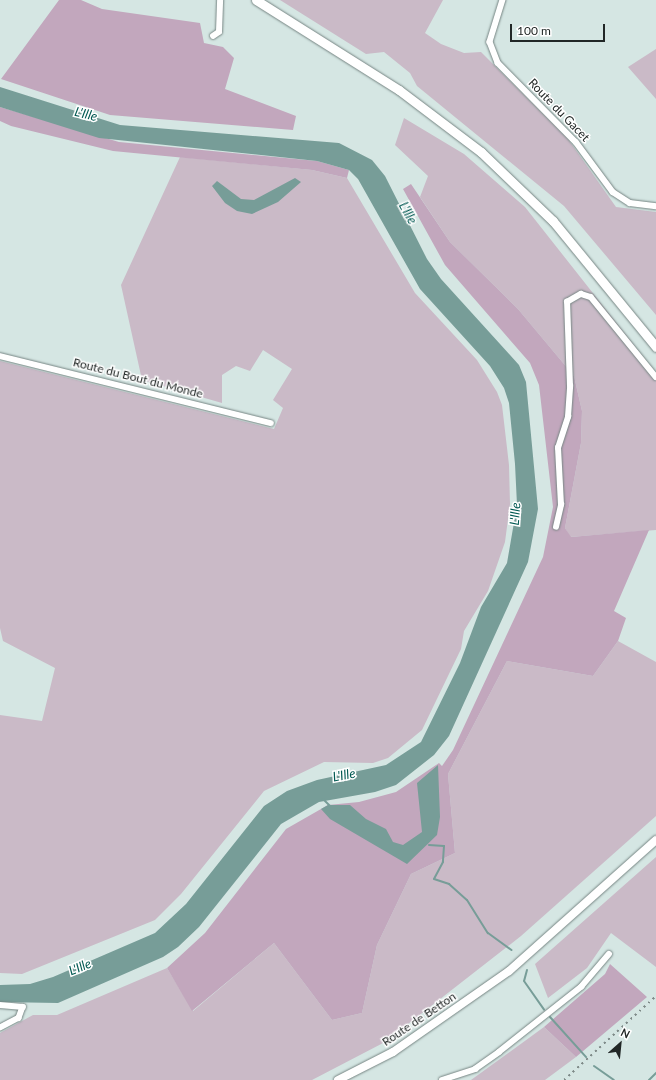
<!DOCTYPE html>
<style>
body{margin:0}
#map{position:relative;width:656px;height:1080px;overflow:hidden;background:#d5e6e3;font-family:Lato,sans-serif}
div>[style]{position:absolute}
[style*='--x']{left:calc(var(--x)*1px);top:calc(var(--y)*1px);width:calc(var(--w)*1px);rotate:calc(var(--a)*1deg)}
.green>*{inset:0;background:#cabac7}
.forest>*{inset:0;background:#c2a7bd}
.water>*{inset:0;background:#779d98}
.stream>*{height:2px;margin:-1px;padding:0 1px;transform-origin:1px;border-radius:1px;background:#779d98}
.roads{filter:drop-shadow(0 0 1px #768583) drop-shadow(0 0 1px #768583)}
.minor>*{height:5.5px;margin:-2.75px;padding:0 2.75px;transform-origin:2.75px;border-radius:2.75px;background:#fff}
.secondary>*{height:8px;margin:-4px;padding:0 4px;transform-origin:4px;border-radius:4px;background:#fff}
.primary>*{height:9px;margin:-4.5px;padding:0 4.5px;transform-origin:4.5px;border-radius:4.5px;background:#fff}
.rail>*{height:2px;margin-top:-1px;transform-origin:0;background:repeating-linear-gradient(90deg,#7e8a88 0 2px,transparent 0 6px)}
span{translate:-50% -50%;white-space:nowrap;text-align:center;line-height:1.15;-webkit-text-stroke:3px #fff;paint-order:stroke}
.street-label{font-size:12px;color:#212726}
.water-label{font-size:13px;color:#005952;font-style:italic}
.north{position:absolute;left:600px;top:1024px;width:40px;height:40px;-webkit-text-stroke:3px #fff;paint-order:stroke;rotate:27deg;font-size:11px;font-weight:700;line-height:16px;text-align:center;color:#212726}
.north::after{content:'';display:block;margin:auto;width:14px;height:18px;background:#212726;clip-path:polygon(50% 0,100% 100%,50% 72%,0 100%)}
.scale{position:absolute;left:510px;top:24px;width:95px;height:18px;box-sizing:border-box;border:2px solid #212726;border-top:0;padding-left:5px;font-size:12px;line-height:14px;white-space:nowrap;color:#212726;-webkit-text-stroke:3px #fff;paint-order:stroke}
</style>
<div id="map">
<div class="green">
<i style="clip-path:polygon(280px 0,443px 0,425px 33px,441px 44px,464px 53px,481px 52px,568px 139px,616px 207px,656px 212px,656px 315px,564px 206px,417px 86px,410px 73px,384px 52px,366px 54px)"></i>
<i style="clip-path:polygon(656px 49px,656px 99px,628px 67px)"></i>
<i style="clip-path:polygon(404px 118px,464px 154px,525px 207px,656px 373px,656px 530px,570px 537px,565px 528px,581px 443px,582px 411px,574px 376px,518px 309px,450px 242px,420px 197px,428px 176px,395px 145px)"></i>
<i style="clip-path:polygon(180px 157px,312px 170px,347px 178px,415px 293px,477px 360px,497px 392px,502px 405px,509px 465px,510px 504px,505px 542px,488px 591px,464px 631px,461px 649px,422px 730px,388px 758px,373px 763px,324px 762px,264px 791px,181px 894px,155px 920px,22px 974px,0 973px,0 715px,42px 721px,55px 668px,3px 641px,0 628px,0 361px,274px 429px,283px 408px,273px 400px,292px 369px,263px 350px,250px 371px,236px 366px,222px 375px,222px 403px,142px 380px,121px 285px)"></i>
<i style="clip-path:polygon(618px 641px,656px 662px,656px 816px,521px 936px,385px 1042px,312px 1080px,0 1080px,0 1033px,33px 1015px,57px 1015px,167px 968px,193px 1011px,274px 943px,332px 1020px,362px 1013px,377px 945px,411px 874px,455px 853px,448px 774px,507px 661px,593px 676px)"></i>
<i style="clip-path:polygon(656px 857px,656px 967px,611px 933px,587px 968px,548px 998px,535px 964px)"></i>
<i style="clip-path:polygon(544px 1027px,576px 1057px,545px 1080px,471px 1080px)"></i>
</div>
<div class="forest">
<i style="clip-path:polygon(59px 0,81px 0,102px 9px,200px 23px,204px 43px,223px 47px,234px 58px,225px 89px,296px 116px,293px 130px,110px 115px,1px 79px)"></i>
<i style="clip-path:polygon(0 107px,119px 142px,317px 161px,349px 170px,347px 178px,312px 170px,113px 151px,11px 126px,0 121px)"></i>
<i style="clip-path:polygon(411px 184px,450px 242px,518px 309px,574px 376px,582px 411px,581px 443px,565px 528px,571px 537px,649px 530px,614px 611px,626px 618px,618px 641px,593px 676px,507px 661px,448px 774px,455px 853px,411px 874px,377px 945px,362px 1013px,332px 1020px,274px 943px,192px 1011px,167px 968px,205px 933px,286px 829px,328px 805px,359px 802px,396px 792px,439px 763px,442px 766px,453px 750px,543px 557px,553px 507px,539px 385px,530px 363px,445px 265px,403px 189px)"></i>
<i style="clip-path:polygon(610px 964px,647px 997px,576px 1057px,544px 1027px,605px 974px)"></i>
</div>
<div class="water">
<i style="clip-path:polygon(0 87px,120px 125px,339px 143px,372px 160px,385px 176px,427px 259px,441px 279px,519px 365px,526px 382px,538px 509px,528px 562px,449px 736px,434px 755px,396px 785px,375px 792px,319px 802px,281px 824px,199px 927px,178px 947px,163px 957px,58px 1003px,0 1002px,0 985px,30px 984px,53px 977px,155px 933px,186px 904px,264px 806px,287px 791px,317px 780px,386px 765px,421px 742px,460px 663px,481px 607px,507px 563px,517px 505px,515px 464px,509px 403px,504px 388px,490px 366px,420px 289px,358px 179px,349px 170px,317px 161px,99px 138px,0 107px)"></i>
<i style="clip-path:polygon(295px 178px,301px 182px,278px 202px,252px 214px,237px 211px,225px 203px,212px 186px,217px 181px,241px 199px,254px 200px)"></i>
<i style="clip-path:polygon(438px 765px,440px 817px,437px 835px,407px 864px,330px 819px,321px 809px,328px 805px,350px 805px,366px 819px,386px 829px,393px 842px,403px 845px,422px 832px,417px 783px)"></i>
</div>
<div class="stream">
<i style="--x:323;--y:799;--w:10;--a:45"></i>
<i style="--x:429;--y:845;--w:15;--a:4"></i>
<i style="--x:444;--y:846;--w:16;--a:94"></i>
<i style="--x:443;--y:862;--w:19;--a:118"></i>
<i style="--x:434;--y:879;--w:16;--a:18"></i>
<i style="--x:449;--y:884;--w:24;--a:42"></i>
<i style="--x:467;--y:900;--w:39;--a:58"></i>
<i style="--x:488;--y:933;--w:29;--a:36"></i>
<i style="--x:527;--y:970;--w:11;--a:105"></i>
<i style="--x:524;--y:981;--w:35;--a:55"></i>
<i style="--x:550;--y:1017;--w:54;--a:48"></i>
<i style="--x:594;--y:1066;--w:24;--a:35"></i>
<i style="--x:649;--y:1080;--w:10;--a:-45"></i>
</div>
<div class="roads">
<div class="minor">
<i style="--x:503;--y:0;--w:44;--a:107.2"></i>
<i style="--x:490;--y:42;--w:22;--a:69"></i>
<i style="--x:498;--y:63;--w:111;--a:45.4"></i>
<i style="--x:576;--y:142;--w:62;--a:53.5"></i>
<i style="--x:613;--y:192;--w:20;--a:33"></i>
<i style="--x:630;--y:203;--w:26;--a:7"></i>
<i style="--x:213;--y:36;--w:7;--a:-34"></i>
<i style="--x:219;--y:32;--w:32;--a:-88"></i>
<i style="--x:0;--y:356;--w:279;--a:13.9"></i>
<i style="--x:556;--y:527;--w:23;--a:-77"></i>
<i style="--x:561;--y:505;--w:57;--a:-93"></i>
<i style="--x:558;--y:448;--w:33;--a:-72"></i>
<i style="--x:568;--y:417;--w:31;--a:-86"></i>
<i style="--x:570;--y:386;--w:84;--a:-92"></i>
<i style="--x:567;--y:302;--w:16;--a:-30"></i>
<i style="--x:581;--y:294;--w:10;--a:17"></i>
<i style="--x:591;--y:297;--w:103;--a:50.9"></i>
<i style="--x:0;--y:1005;--w:23;--a:5"></i>
<i style="--x:23;--y:1007;--w:12;--a:110"></i>
<i style="--x:19;--y:1018;--w:21;--a:152"></i>
<i style="--x:442;--y:1080;--w:35;--a:-18"></i>
<i style="--x:475;--y:1069;--w:29;--a:-35"></i>
<i style="--x:499;--y:1052;--w:105;--a:-38.4"></i>
<i style="--x:581;--y:987;--w:43;--a:-49.7"></i>
</div>
<div class="secondary">
<i style="--x:338;--y:1080;--w:62;--a:-27"></i>
<i style="--x:393;--y:1052;--w:141;--a:-34.9"></i>
<i style="--x:509;--y:971;--w:197;--a:-41.7"></i>
</div>
<div class="primary">
<i style="--x:256;--y:0;--w:169;--a:32.2"></i>
<i style="--x:399;--y:90;--w:103;--a:37.1"></i>
<i style="--x:481;--y:152;--w:100;--a:43.8"></i>
<i style="--x:553;--y:221;--w:163;--a:50.7"></i>
</div>
</div>
<div class="rail">
<i style="--x:564;--y:1080;--w:125;--a:-42.4"></i>
</div>
<div class="street-label">
<span style="left:559px;top:110px;rotate:46deg">Route du Gacet</span>
<span style="left:138px;top:378px;rotate:14deg">Route du Bout du Monde</span>
<span style="left:419px;top:1019px;rotate:-34deg">Route de Betton</span>
</div>
<div class="water-label">
<span style="left:86px;top:114px;rotate:14deg">L'Ille</span>
<span style="left:408px;top:213px;rotate:61deg">L'Ille</span>
<span style="left:515px;top:514px;rotate:-86deg">L'Ille</span>
<span style="left:344px;top:775px;rotate:-10deg">L'Ille</span>
<span style="left:80px;top:967px;rotate:-22deg">L'Ille</span>
</div>
<div class="north">N</div>
<div class="scale">100 m</div>
</div>
